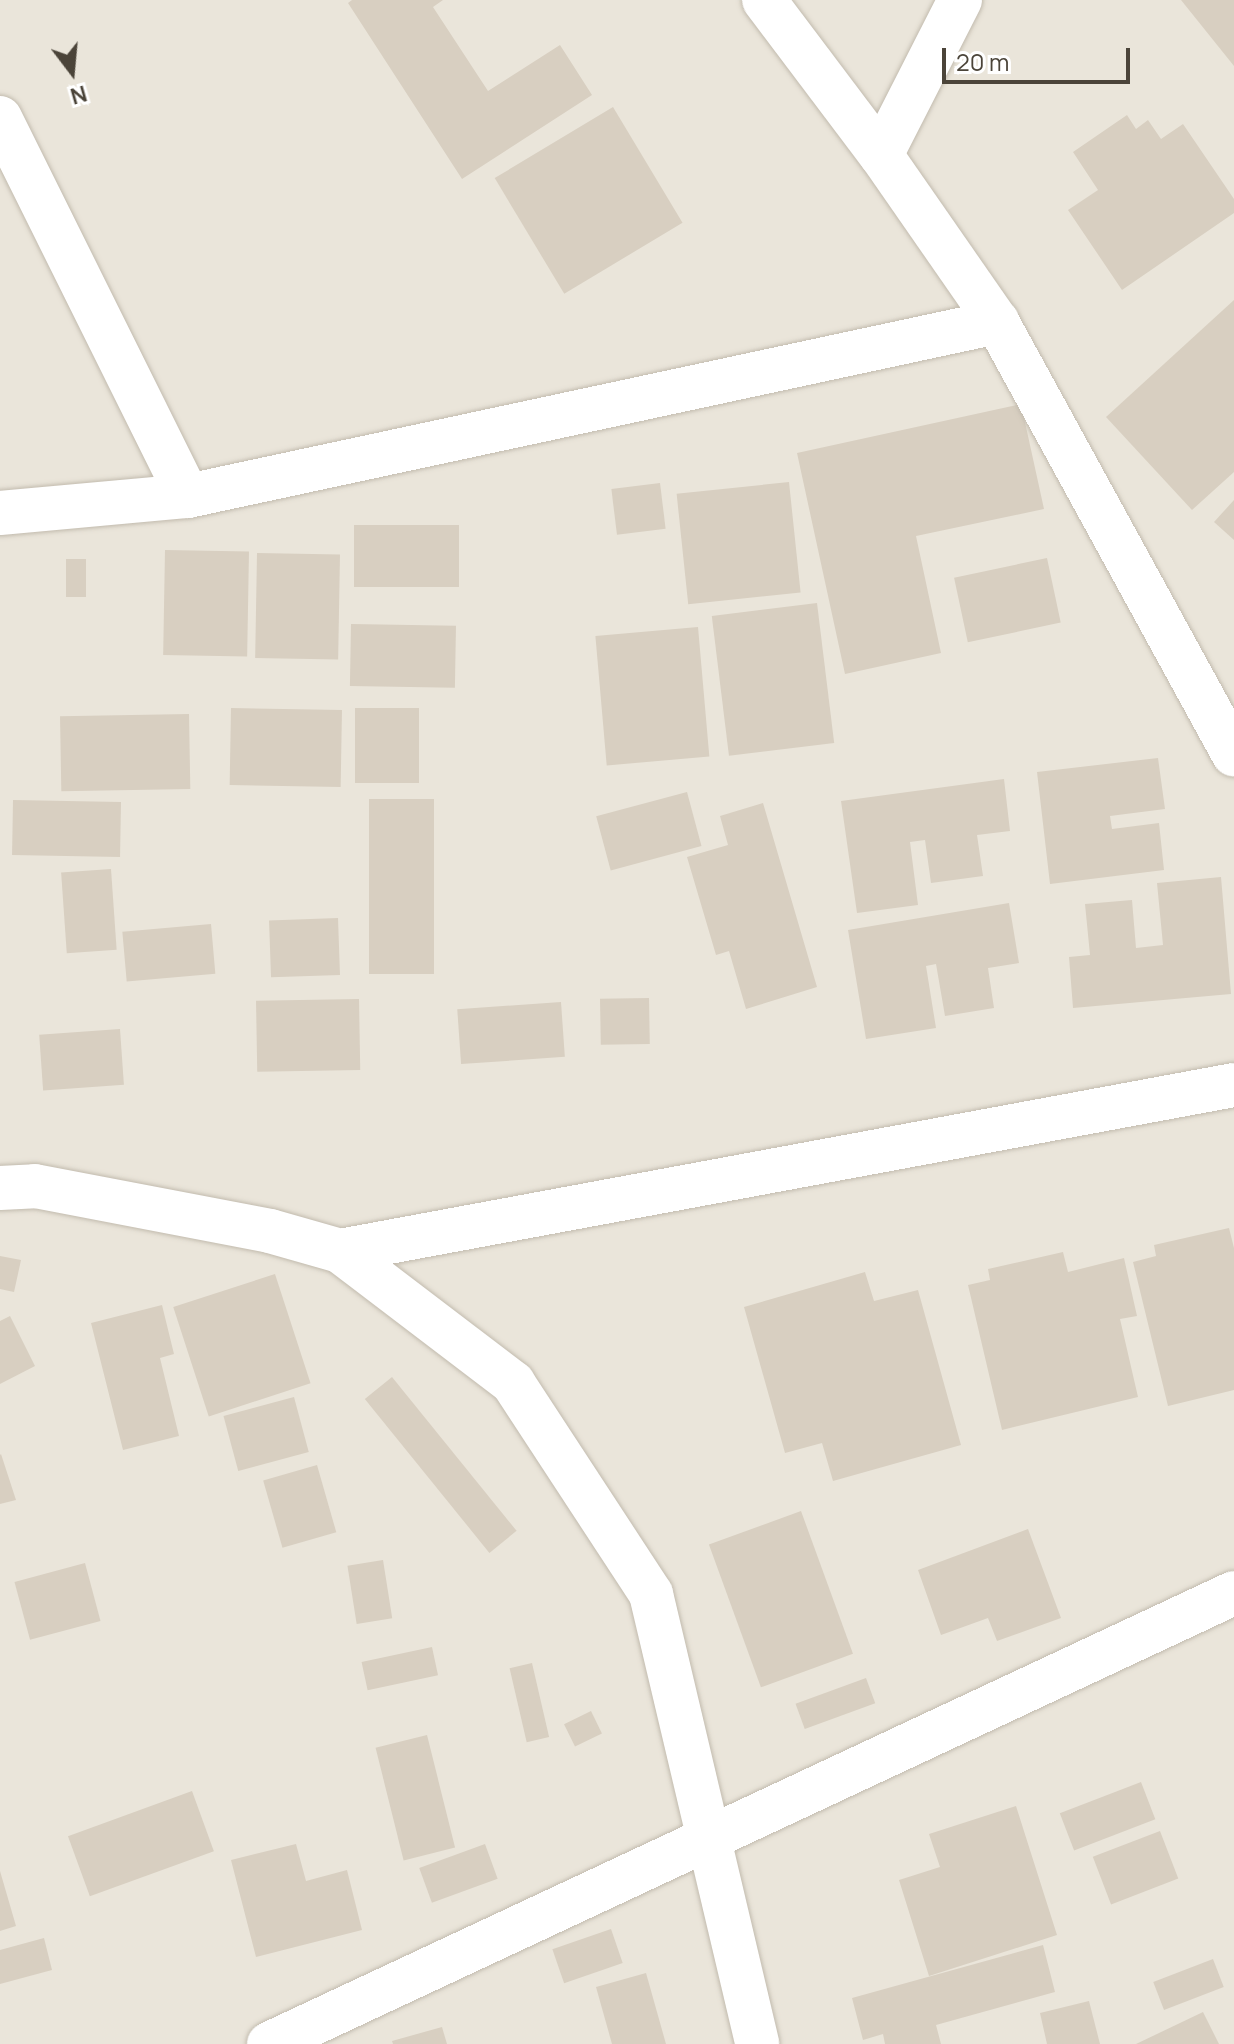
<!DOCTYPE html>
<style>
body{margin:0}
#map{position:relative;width:1234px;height:2044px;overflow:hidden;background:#f6f3ec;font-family:Manrope,sans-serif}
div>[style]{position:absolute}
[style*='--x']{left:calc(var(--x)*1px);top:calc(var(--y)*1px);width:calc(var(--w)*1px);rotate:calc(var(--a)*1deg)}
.residential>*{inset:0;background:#eae5da;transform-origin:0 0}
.building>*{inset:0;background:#d8cfc1;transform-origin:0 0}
.roads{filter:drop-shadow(0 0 2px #c2bbae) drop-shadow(0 0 2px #c2bbae)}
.minor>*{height:44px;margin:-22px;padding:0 22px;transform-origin:22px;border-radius:22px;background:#fff}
.tertiary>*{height:44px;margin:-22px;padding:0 22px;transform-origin:22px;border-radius:22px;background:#fff}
span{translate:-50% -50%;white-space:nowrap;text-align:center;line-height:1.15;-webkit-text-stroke:6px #fff;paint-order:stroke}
.north{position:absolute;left:32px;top:32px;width:80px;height:80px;-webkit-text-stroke:6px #fff;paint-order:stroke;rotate:164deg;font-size:22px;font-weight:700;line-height:32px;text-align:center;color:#4b4439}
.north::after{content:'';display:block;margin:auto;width:28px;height:36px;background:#4b4439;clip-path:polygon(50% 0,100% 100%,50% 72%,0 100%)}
.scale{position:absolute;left:942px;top:48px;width:188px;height:36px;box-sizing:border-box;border:4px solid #4b4439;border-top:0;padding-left:10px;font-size:24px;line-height:28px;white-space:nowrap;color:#4b4439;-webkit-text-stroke:6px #fff;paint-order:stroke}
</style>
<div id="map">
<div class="residential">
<i style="left:0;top:0;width:1234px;height:2044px"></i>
</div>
<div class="building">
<i style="clip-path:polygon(352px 0,443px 0,433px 7px,488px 91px,560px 45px,592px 95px,462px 179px,348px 3px)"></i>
<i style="clip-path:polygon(1181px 0,1234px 0,1234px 66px)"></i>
<i style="left:613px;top:107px;width:135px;height:138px;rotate:59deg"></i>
<i style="clip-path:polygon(1127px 115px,1136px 129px,1148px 120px,1161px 139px,1183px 124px,1234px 199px,1234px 213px,1122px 290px,1068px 210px,1098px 190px,1073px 152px)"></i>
<i style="clip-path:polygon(1234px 300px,1234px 472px,1192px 510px,1106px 417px)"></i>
<i style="clip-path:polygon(1021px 404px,1044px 509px,916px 536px,941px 653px,845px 674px,797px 453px)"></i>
<i style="left:789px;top:482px;width:111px;height:113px;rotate:84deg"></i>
<i style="left:660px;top:483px;width:46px;height:49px;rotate:83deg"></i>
<i style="clip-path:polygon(1234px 500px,1234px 540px,1214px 522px)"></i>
<i style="left:354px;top:525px;width:105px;height:62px"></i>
<i style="left:165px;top:550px;width:84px;height:105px;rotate:1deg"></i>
<i style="left:257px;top:553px;width:83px;height:105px;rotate:1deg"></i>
<i style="left:1047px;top:558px;width:66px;height:95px;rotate:78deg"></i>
<i style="left:66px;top:559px;width:20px;height:38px"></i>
<i style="left:817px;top:603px;width:141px;height:106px;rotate:83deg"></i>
<i style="left:351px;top:624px;width:105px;height:62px;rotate:1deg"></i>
<i style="left:698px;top:627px;width:130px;height:103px;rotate:85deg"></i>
<i style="left:231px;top:708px;width:111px;height:77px;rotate:1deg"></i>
<i style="left:419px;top:708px;width:75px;height:64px;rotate:90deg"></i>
<i style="left:189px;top:714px;width:75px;height:129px;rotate:89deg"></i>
<i style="clip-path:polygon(1158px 758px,1165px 809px,1110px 816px,1112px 829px,1159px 823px,1164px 870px,1050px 884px,1037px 772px)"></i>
<i style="clip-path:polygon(1004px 779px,1010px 831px,977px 835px,983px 876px,931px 883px,925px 840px,910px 842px,918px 905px,857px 913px,841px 801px)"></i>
<i style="left:687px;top:792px;width:56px;height:94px;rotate:75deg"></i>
<i style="left:369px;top:799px;width:65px;height:175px"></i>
<i style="left:121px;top:802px;width:55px;height:108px;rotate:91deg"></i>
<i style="clip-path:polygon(763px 803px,817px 987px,746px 1009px,729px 951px,716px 955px,687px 857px,728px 845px,720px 816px)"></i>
<i style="left:111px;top:869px;width:81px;height:50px;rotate:86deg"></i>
<i style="clip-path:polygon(1221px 877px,1231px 994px,1073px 1008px,1069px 957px,1090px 955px,1085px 904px,1132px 900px,1136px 948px,1163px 945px,1157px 883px)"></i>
<i style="clip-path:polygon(1009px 903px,1019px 963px,988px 968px,994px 1008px,945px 1016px,936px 964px,926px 966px,936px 1028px,866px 1039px,848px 930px)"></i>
<i style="left:338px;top:918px;width:57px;height:69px;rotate:88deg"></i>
<i style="left:211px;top:924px;width:50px;height:89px;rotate:85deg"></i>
<i style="left:649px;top:998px;width:46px;height:49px;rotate:89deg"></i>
<i style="left:359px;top:999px;width:71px;height:103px;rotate:89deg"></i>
<i style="left:561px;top:1002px;width:55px;height:104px;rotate:86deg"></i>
<i style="left:120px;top:1029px;width:56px;height:81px;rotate:86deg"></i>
<i style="clip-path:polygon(1229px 1228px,1234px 1248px,1234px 1390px,1168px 1406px,1133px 1262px,1156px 1256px,1154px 1245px)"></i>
<i style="clip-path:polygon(1063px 1252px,1068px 1272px,1124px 1258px,1137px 1316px,1120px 1319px,1138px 1397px,1002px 1430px,968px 1285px,990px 1280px,988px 1269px)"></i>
<i style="clip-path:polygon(0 1256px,21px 1260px,14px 1292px,0 1289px)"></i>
<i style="clip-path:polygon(865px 1272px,874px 1301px,918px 1290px,961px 1445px,833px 1481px,822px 1443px,785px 1453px,744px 1307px)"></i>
<i style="left:275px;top:1274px;width:115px;height:107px;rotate:72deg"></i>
<i style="clip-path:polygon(162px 1305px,174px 1354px,160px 1358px,179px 1436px,123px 1450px,91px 1323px)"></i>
<i style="clip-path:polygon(10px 1316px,35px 1366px,0 1384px,0 1321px)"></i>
<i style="left:392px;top:1377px;width:198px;height:35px;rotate:51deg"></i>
<i style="left:294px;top:1397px;width:57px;height:73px;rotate:75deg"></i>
<i style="clip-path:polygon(1px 1454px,16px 1500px,0 1504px,0 1455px)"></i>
<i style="left:317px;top:1465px;width:70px;height:56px;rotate:74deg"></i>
<i style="left:801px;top:1511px;width:152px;height:98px;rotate:70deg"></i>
<i style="clip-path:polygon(1028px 1529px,1061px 1618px,997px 1641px,988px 1618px,941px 1635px,918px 1570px)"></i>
<i style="left:383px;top:1560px;width:59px;height:36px;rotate:81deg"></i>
<i style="left:85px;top:1563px;width:60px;height:73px;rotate:75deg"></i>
<i style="left:432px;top:1647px;width:29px;height:72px;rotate:78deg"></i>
<i style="left:532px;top:1663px;width:76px;height:23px;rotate:77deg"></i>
<i style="left:866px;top:1678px;width:27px;height:75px;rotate:70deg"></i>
<i style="left:591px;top:1711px;width:25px;height:30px;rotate:64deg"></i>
<i style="left:427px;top:1735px;width:116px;height:53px;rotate:76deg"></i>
<i style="left:1141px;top:1782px;width:40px;height:87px;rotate:69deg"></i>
<i style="left:192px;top:1791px;width:64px;height:132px;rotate:70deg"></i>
<i style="clip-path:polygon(1016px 1806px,1057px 1935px,929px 1976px,899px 1880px,940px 1867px,929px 1834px)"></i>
<i style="left:1160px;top:1831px;width:51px;height:72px;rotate:69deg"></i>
<i style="clip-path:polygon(296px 1844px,306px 1881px,347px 1870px,362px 1930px,256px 1957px,231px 1860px)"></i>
<i style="left:485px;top:1844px;width:37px;height:70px;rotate:70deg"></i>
<i style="clip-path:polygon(0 1871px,16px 1926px,0 1931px)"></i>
<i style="left:611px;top:1929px;width:36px;height:62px;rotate:71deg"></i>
<i style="clip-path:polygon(44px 1938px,52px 1970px,0 1984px,0 1950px)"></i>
<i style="clip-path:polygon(1043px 1945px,1055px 1992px,936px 2025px,941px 2044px,885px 2044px,883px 2034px,863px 2040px,852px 1998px)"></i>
<i style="left:1213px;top:1959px;width:30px;height:64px;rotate:69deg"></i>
<i style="clip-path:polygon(646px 1973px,666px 2044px,612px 2044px,596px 1987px)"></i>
<i style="clip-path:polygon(1089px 2001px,1100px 2044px,1047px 2044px,1040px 2013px)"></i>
<i style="clip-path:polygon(1203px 2012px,1219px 2044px,1136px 2044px)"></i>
<i style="clip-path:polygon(442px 2027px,447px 2044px,393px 2044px,392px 2041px)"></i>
</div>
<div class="roads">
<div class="minor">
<i style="--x:764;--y:0;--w:194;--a:53"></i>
<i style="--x:881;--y:155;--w:203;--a:55.2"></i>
<i style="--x:997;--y:322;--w:493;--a:61.3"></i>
<i style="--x:0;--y:118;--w:422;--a:63.6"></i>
<i style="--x:881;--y:155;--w:174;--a:-63"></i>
<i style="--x:0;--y:513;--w:189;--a:-5.2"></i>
<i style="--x:188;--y:496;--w:828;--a:-12.14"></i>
<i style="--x:340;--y:1251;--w:909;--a:-10.52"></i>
<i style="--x:269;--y:2044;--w:1065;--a:-25.05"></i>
</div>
<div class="tertiary">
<i style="--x:0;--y:1188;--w:35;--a:-3"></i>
<i style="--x:35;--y:1186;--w:239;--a:10.8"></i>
<i style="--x:270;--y:1231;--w:73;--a:15.9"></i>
<i style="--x:340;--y:1251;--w:218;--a:37.3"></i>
<i style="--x:513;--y:1383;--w:252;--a:56.8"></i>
<i style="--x:651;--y:1594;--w:462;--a:76.7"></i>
</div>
</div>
<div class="north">N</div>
<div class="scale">20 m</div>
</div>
